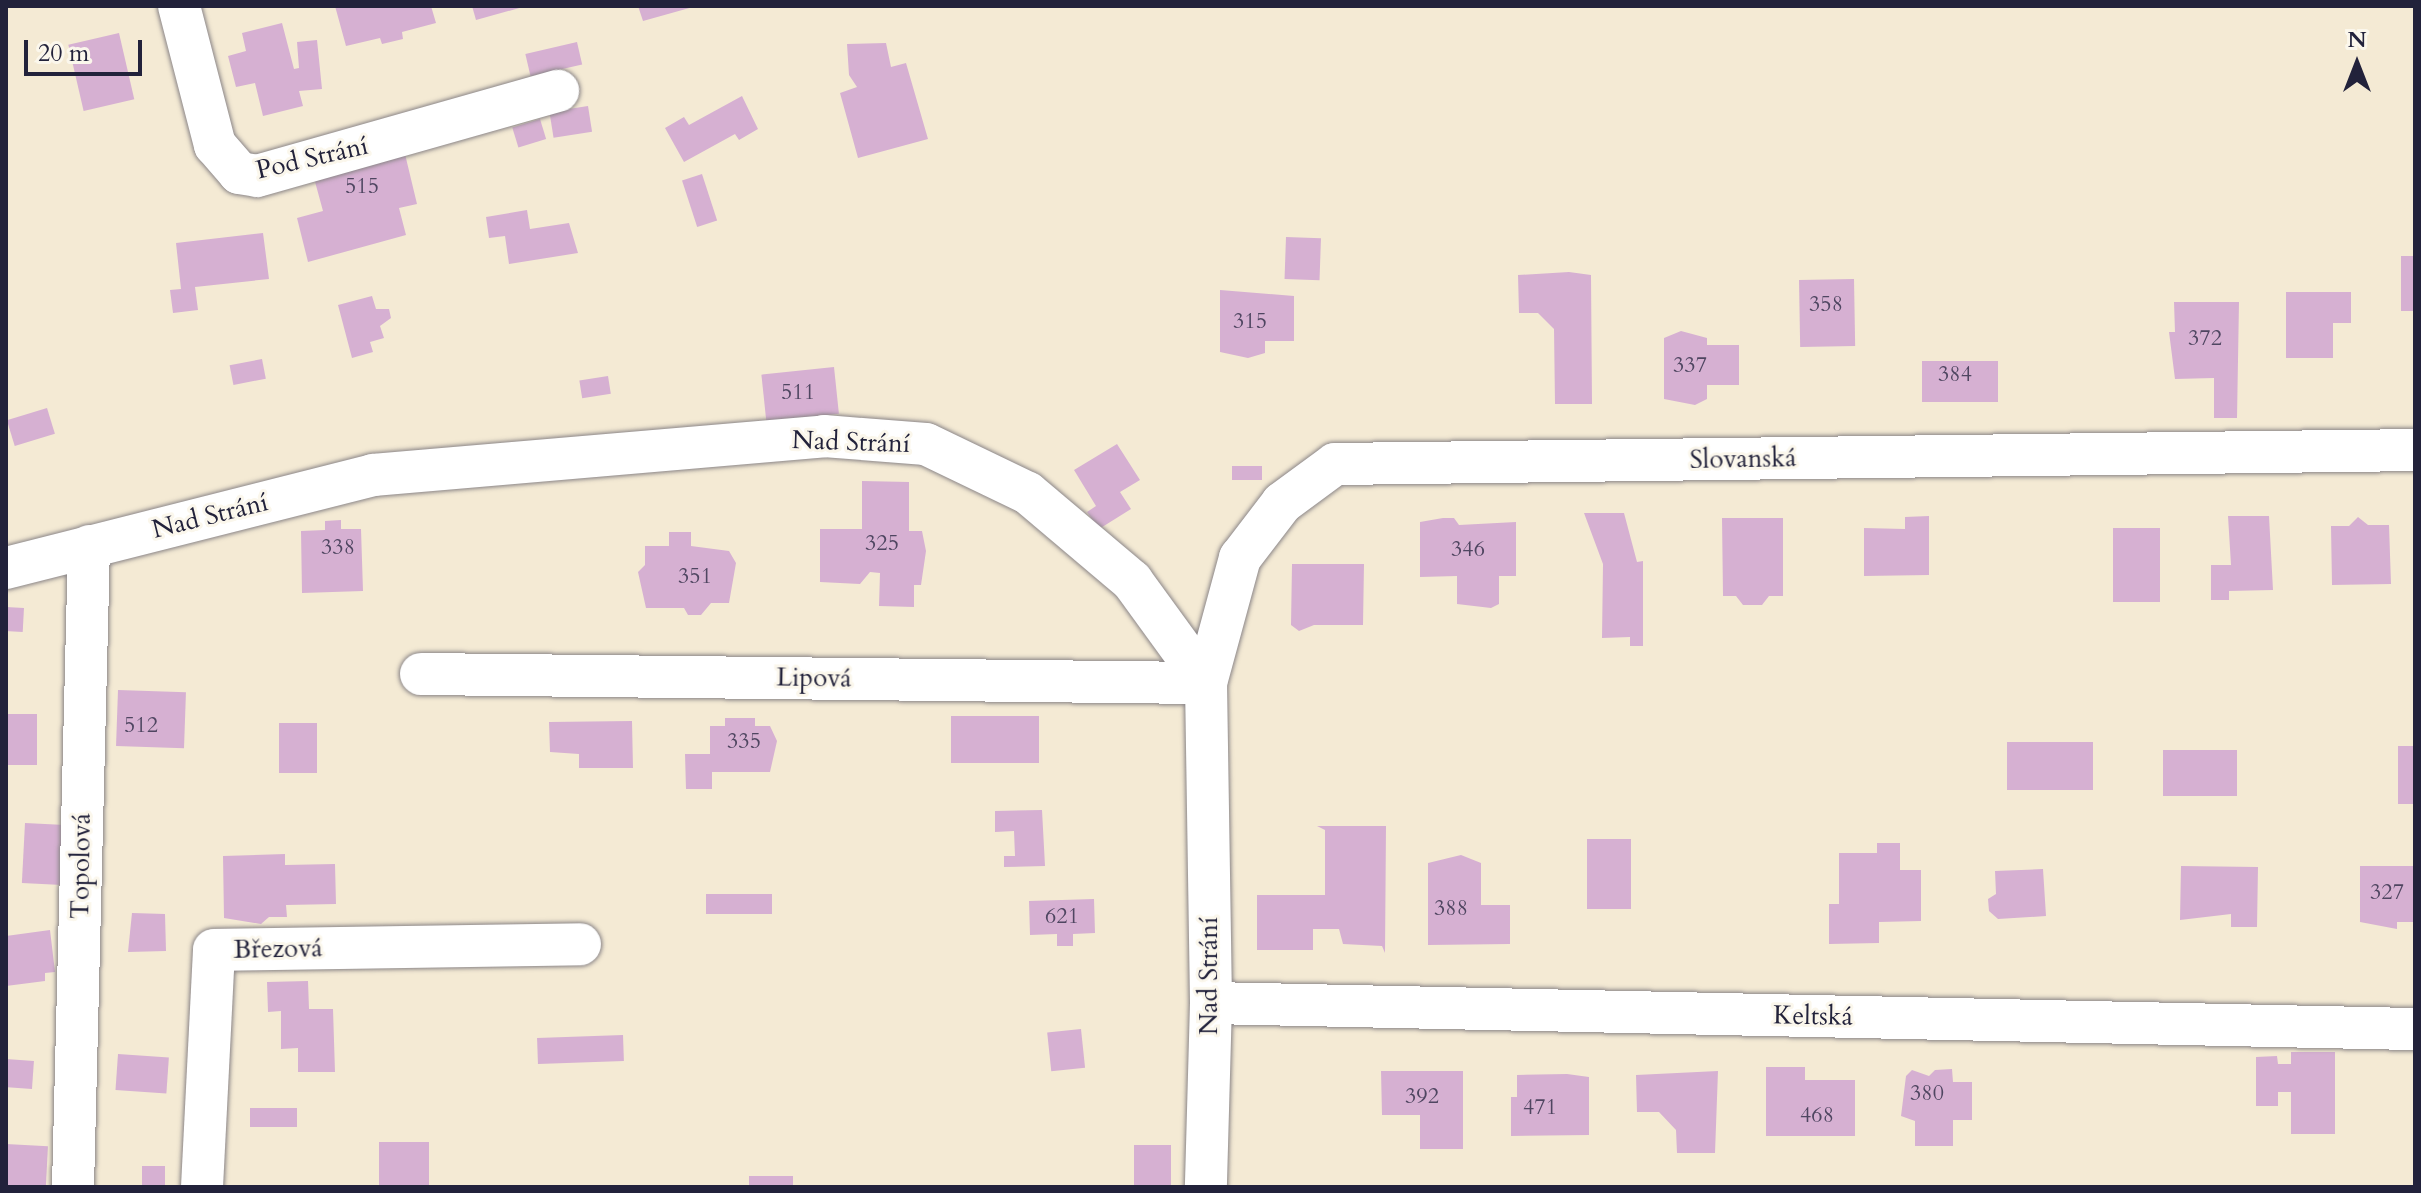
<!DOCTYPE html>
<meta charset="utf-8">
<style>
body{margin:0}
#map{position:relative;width:2421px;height:1193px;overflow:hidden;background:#f4ead4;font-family:Cardo,serif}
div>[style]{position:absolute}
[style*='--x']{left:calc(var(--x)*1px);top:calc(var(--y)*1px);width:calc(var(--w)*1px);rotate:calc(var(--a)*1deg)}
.building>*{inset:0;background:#d6b0d2;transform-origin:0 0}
.roads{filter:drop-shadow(0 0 2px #8b8688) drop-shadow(0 0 2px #8b8688)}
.minor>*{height:42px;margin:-21px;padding:0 21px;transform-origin:21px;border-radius:21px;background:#fff}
span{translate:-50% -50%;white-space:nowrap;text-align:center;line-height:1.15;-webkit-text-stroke:6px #fbf7ec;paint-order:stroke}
.number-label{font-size:22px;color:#4f4661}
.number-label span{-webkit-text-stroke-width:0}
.street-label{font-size:26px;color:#22223b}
.frame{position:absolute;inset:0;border:8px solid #22223b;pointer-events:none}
.north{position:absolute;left:2317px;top:24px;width:80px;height:80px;-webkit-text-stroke:6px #fbf7ec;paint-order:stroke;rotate:0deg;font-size:22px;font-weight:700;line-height:32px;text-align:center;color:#22223b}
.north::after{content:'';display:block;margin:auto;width:28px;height:36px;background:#22223b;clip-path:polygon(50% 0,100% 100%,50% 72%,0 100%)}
.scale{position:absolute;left:24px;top:40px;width:118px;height:36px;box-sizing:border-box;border:4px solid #22223b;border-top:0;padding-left:10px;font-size:24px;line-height:28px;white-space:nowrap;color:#22223b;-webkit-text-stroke:6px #fbf7ec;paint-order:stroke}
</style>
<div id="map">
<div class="building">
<i style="clip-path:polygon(335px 6px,431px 6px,436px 23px,402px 32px,403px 39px,382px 44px,380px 38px,346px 46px)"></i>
<i style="clip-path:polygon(472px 6px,523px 6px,523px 7px,476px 20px)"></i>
<i style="clip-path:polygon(638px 6px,693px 6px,693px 7px,643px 21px)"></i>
<i style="clip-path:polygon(282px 23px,294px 69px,299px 68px,297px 42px,317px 40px,322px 89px,299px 91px,303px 106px,263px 116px,255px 83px,236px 87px,228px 56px,246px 51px,242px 33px)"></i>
<i style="left:119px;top:33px;width:68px;height:52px;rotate:77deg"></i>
<i style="left:577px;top:42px;width:23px;height:53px;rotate:77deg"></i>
<i style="clip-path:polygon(886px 43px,891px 67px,906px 63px,928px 139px,858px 158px,840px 93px,857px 87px,849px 75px,847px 44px)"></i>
<i style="clip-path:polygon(742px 96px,758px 129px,739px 140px,735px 134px,684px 162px,665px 128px,684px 117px,689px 125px)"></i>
<i style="left:588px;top:106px;width:26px;height:39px;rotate:81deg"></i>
<i style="left:540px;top:119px;width:21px;height:29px;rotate:73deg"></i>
<i style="clip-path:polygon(405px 154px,417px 204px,399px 208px,406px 235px,308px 262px,297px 218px,323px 211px,314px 178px)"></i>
<i style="left:702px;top:174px;width:49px;height:21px;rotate:72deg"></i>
<i style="clip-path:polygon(527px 210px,530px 229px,569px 223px,578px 253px,509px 264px,505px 236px,489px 238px,486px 217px)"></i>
<i style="clip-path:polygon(263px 233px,269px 279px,195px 287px,198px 310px,173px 313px,170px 290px,181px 289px,176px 243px)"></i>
<i style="left:1286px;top:237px;width:35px;height:42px;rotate:2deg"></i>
<i style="left:2415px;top:256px;width:55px;height:14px;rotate:90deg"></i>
<i style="clip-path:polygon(1569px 272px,1591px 275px,1592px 404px,1555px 404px,1554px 329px,1538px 313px,1519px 313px,1518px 275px)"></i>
<i style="left:1854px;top:279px;width:67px;height:55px;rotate:89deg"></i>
<i style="clip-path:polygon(1220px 290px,1294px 296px,1294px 341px,1265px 341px,1265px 353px,1248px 358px,1220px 352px)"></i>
<i style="clip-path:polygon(2286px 292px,2351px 292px,2351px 323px,2333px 323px,2333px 358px,2286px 358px)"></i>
<i style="clip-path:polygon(372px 296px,376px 309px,389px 309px,391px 318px,380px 326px,384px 338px,370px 342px,373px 352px,352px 358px,338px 305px)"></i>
<i style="clip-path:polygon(2174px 302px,2239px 302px,2237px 418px,2214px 418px,2214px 378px,2175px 379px,2169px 332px,2175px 332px)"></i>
<i style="clip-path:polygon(1681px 331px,1707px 338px,1707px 345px,1739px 345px,1739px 385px,1707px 385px,1707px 399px,1695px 405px,1664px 399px,1664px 338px)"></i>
<i style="left:262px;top:359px;width:20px;height:33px;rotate:79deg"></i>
<i style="left:1922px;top:361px;width:76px;height:41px"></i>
<i style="left:834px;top:367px;width:47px;height:73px;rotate:84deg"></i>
<i style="left:608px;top:376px;width:18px;height:29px;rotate:81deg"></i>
<i style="left:47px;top:408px;width:27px;height:42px;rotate:73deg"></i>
<i style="clip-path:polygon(1117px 444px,1140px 480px,1120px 492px,1131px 509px,1099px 529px,1087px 512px,1096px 506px,1074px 470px)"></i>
<i style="left:1232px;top:466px;width:30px;height:14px"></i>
<i style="clip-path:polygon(862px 481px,909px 482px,909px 531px,922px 531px,926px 551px,921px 585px,914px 585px,914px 607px,879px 606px,880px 573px,870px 572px,860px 584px,820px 582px,820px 529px,862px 529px)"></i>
<i style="clip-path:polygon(1584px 513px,1624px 513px,1637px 562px,1643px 561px,1643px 646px,1630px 646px,1630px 637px,1602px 638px,1603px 564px)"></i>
<i style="clip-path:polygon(1929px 516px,1929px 575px,1864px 576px,1864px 528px,1905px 529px,1905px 517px)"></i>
<i style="clip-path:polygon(2228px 516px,2269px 516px,2273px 590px,2229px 591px,2229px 600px,2211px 600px,2211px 565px,2231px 565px)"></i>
<i style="clip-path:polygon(2358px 517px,2368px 525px,2389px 525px,2391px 584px,2332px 585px,2331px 526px,2349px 526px)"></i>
<i style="clip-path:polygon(1443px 518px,1454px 518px,1459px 525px,1516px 522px,1516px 576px,1499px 576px,1499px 604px,1491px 608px,1457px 604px,1457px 576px,1420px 577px,1420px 522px)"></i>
<i style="clip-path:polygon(1722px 518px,1783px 518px,1783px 596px,1769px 596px,1762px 605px,1743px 605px,1736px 596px,1723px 596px)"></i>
<i style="clip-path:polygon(341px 520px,341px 529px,361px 529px,363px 591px,302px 593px,301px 531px,325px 530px,325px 521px)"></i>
<i style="left:2113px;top:528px;width:47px;height:74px"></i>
<i style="clip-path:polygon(669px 532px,691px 532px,691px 546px,729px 551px,736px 563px,729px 603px,711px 603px,701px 615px,688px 615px,684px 608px,646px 608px,638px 572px,645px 565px,645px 546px,669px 546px)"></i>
<i style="clip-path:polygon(1292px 564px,1364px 564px,1363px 625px,1314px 625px,1299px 631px,1291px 625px)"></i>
<i style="left:6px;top:607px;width:18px;height:24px;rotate:3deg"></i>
<i style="left:118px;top:690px;width:68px;height:56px;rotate:2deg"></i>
<i style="left:6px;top:714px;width:31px;height:51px"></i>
<i style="left:951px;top:716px;width:88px;height:47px"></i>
<i style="clip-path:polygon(725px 718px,755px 718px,755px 726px,770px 726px,777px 741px,770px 772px,712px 772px,712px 789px,686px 789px,685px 754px,710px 754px,710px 726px,725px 726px)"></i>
<i style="clip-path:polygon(632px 721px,633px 768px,579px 768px,579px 754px,550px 752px,549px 722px)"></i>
<i style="left:279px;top:723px;width:38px;height:50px"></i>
<i style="left:2007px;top:742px;width:86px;height:48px"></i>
<i style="left:2398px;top:746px;width:17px;height:58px"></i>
<i style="left:2163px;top:750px;width:74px;height:46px"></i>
<i style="clip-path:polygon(1042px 810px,1045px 866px,1004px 867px,1004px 856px,1015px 856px,1014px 831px,995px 832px,995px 811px)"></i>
<i style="left:25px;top:823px;width:40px;height:60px;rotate:3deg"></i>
<i style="clip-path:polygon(1317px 826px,1386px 826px,1385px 953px,1382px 946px,1343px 944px,1339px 929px,1313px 929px,1313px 950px,1257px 950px,1257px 895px,1325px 895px,1325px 830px)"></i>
<i style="left:1587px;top:839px;width:44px;height:70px"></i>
<i style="clip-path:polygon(1877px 843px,1900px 843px,1900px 870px,1921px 870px,1921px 921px,1879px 922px,1879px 943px,1829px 944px,1829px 904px,1839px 904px,1839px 853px,1877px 853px)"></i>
<i style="clip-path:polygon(285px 854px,285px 865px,335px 864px,336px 904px,286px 905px,287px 917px,269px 917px,261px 924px,224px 918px,223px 856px)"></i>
<i style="clip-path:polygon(1461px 855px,1481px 863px,1481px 905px,1510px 905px,1510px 944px,1428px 945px,1428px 863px)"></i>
<i style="clip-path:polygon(2181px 866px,2258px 867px,2257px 927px,2231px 927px,2231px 914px,2180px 920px)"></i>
<i style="clip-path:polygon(2360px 866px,2414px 866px,2414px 922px,2397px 922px,2397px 929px,2360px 922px)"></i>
<i style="clip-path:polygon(2043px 869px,2046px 916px,1998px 919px,1989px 911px,1988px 899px,1996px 894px,1995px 871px)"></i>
<i style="left:772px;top:894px;width:20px;height:66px;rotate:90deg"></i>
<i style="clip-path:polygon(1094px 899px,1095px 933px,1073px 934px,1073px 946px,1057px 946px,1057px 934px,1030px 935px,1029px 901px)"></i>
<i style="clip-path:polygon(132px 913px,165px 914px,166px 951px,128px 952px)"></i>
<i style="clip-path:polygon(50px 930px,55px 972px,45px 973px,45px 981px,6px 986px,6px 936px)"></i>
<i style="clip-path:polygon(308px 981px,309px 1009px,333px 1009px,335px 1072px,298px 1072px,298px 1048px,281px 1049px,281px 1011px,268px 1012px,267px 982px)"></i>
<i style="left:1081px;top:1029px;width:39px;height:34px;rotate:84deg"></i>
<i style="left:623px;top:1035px;width:26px;height:86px;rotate:88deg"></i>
<i style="clip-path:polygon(2291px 1052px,2335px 1052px,2335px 1134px,2291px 1134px,2291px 1092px,2278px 1092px,2278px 1106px,2256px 1106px,2256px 1057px,2277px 1056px,2278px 1064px,2291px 1064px)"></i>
<i style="left:118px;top:1054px;width:51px;height:36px;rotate:4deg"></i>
<i style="left:6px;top:1059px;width:28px;height:28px;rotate:4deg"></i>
<i style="clip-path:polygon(1766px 1067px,1805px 1067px,1805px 1080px,1855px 1080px,1855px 1136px,1766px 1136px)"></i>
<i style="clip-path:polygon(1952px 1069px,1953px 1082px,1972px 1082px,1972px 1120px,1953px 1120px,1953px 1146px,1915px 1146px,1915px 1121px,1901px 1116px,1906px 1076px,1912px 1070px,1929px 1076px,1935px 1070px)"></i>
<i style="clip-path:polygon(1381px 1071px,1463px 1071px,1463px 1149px,1420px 1149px,1420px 1115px,1382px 1115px)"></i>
<i style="clip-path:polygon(1718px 1071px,1715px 1153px,1677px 1153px,1676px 1130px,1659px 1112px,1637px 1112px,1636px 1075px)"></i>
<i style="clip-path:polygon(1567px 1074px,1589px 1077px,1589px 1135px,1511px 1136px,1511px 1097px,1517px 1097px,1517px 1075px)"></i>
<i style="left:297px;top:1108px;width:19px;height:47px;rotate:90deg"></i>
<i style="left:429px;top:1142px;width:45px;height:50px;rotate:90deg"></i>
<i style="left:6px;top:1144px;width:42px;height:43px;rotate:3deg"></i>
<i style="left:1171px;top:1145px;width:42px;height:37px;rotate:90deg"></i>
<i style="left:142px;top:1166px;width:23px;height:21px"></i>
<i style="left:749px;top:1176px;width:44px;height:11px"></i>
</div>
<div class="roads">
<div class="minor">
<i style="--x:179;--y:6;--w:144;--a:75.5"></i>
<i style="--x:215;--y:145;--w:37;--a:49"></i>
<i style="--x:239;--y:173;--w:18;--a:9"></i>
<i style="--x:257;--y:176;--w:313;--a:-15.8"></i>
<i style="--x:6;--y:568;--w:379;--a:-14.2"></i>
<i style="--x:373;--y:475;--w:453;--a:-4.9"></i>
<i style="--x:824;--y:436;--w:102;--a:4.5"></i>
<i style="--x:926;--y:444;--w:113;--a:25.7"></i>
<i style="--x:1028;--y:493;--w:136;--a:40.2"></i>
<i style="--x:1132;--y:581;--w:126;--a:54"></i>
<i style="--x:1206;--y:683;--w:320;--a:89.1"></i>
<i style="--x:1211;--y:1003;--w:184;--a:91.6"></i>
<i style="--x:421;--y:674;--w:785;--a:0.66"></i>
<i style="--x:1206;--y:683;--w:130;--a:-74.8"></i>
<i style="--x:1240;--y:558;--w:69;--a:-52.6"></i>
<i style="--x:1282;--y:503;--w:66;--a:-36.3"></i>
<i style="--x:1335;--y:464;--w:1080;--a:-0.74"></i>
<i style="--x:1211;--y:1003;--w:1204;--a:1.24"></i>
<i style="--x:73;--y:1187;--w:641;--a:-88.57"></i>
<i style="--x:202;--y:1187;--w:237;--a:-87.1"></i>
<i style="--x:214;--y:950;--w:366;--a:-0.9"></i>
</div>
</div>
<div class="number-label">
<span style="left:362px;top:187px">515</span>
<span style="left:1826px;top:305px">358</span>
<span style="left:1250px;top:322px">315</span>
<span style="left:2205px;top:339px">372</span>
<span style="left:1690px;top:366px">337</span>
<span style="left:1955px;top:375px">384</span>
<span style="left:798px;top:393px">511</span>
<span style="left:882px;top:544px">325</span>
<span style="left:338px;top:548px">338</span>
<span style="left:1468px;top:550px">346</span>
<span style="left:695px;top:577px">351</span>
<span style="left:141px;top:726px">512</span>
<span style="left:744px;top:742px">335</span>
<span style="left:2387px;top:893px">327</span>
<span style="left:1451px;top:909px">388</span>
<span style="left:1062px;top:917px">621</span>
<span style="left:1927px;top:1094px">380</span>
<span style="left:1422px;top:1097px">392</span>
<span style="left:1540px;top:1108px">471</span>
<span style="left:1817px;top:1116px">468</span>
</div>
<div class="street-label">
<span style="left:312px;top:158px;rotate:-13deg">Pod Strání</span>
<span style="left:851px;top:442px;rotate:2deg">Nad Strání</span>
<span style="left:1743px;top:459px;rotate:-1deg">Slovanská</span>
<span style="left:210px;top:516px;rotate:-14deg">Nad Strání</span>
<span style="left:814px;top:678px;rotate:1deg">Lipová</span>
<span style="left:81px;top:866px;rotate:-89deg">Topolová</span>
<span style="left:278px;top:949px;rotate:-1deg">Březová</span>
<span style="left:1209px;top:976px;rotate:-90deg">Nad Strání</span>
<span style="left:1813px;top:1016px;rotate:1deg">Keltská</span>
</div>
<div class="frame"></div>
<div class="north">N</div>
<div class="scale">20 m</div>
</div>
